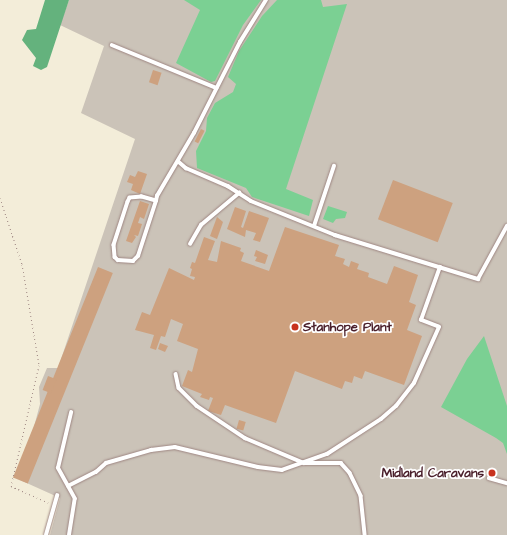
<!DOCTYPE html>
<style>
body{margin:0}
#map{position:relative;width:507px;height:535px;overflow:hidden;background:#f3edd9;font-family:"Architects Daughter",sans-serif}
div>[style]{position:absolute}
[style*='--x']{left:calc(var(--x)*1px);top:calc(var(--y)*1px);width:calc(var(--w)*1px);rotate:calc(var(--a)*1deg)}
.industrial>*{inset:0;background:#cbc3b8}
.green>*{inset:0;background:#7bd093}
.forest>*{inset:0;background:#64b27d}
.building>*{inset:0;background:#cda17f;transform-origin:0 0}
.path>*{height:1px;margin-top:-0.5px;transform-origin:0;background:repeating-linear-gradient(90deg,#9e8682 0 1px,transparent 0 4px)}
.roads{filter:drop-shadow(0 0 1px #9e8682) drop-shadow(0 0 1px #9e8682)}
.service>*{height:3.5px;margin:-1.75px;padding:0 1.75px;transform-origin:1.75px;border-radius:1.75px;background:#fff}
.dots>*{width:11px;height:11px;translate:-50% -50%;box-sizing:border-box;border:2px solid #fff;border-radius:50%}
span{translate:-50% -50%;white-space:nowrap;text-align:center;line-height:1.15;-webkit-text-stroke:3.5px #fff;paint-order:stroke}
.poi-label{font-size:13px;color:#4a1f2b;font-weight:700}
.left{translate:0 -50%;text-align:left}
.right{translate:-100% -50%;text-align:right}
</style>
<div id="map">
<div class="industrial">
<i style="clip-path:polygon(69px 0,507px 0,507px 535px,50px 535px,60px 498px,20px 480px,40px 404px,39px 387px,47px 368px,58px 368px,135px 139px,81px 113px,104px 46px,60px 25px)"></i>
</div>
<div class="green">
<i style="clip-path:polygon(184px 0,261px 0,243px 25px,215px 81px,211px 82px,176px 63px,200px 10px)"></i>
<i style="clip-path:polygon(277px 0,321px 0,323px 7px,347px 4px,286px 189px,313px 200px,309px 216px,252px 197px,246px 188px,197px 168px,196px 151px,206px 131px,207px 118px,215px 103px,233px 92px,236px 84px,228px 77px,239px 51px,262px 16px)"></i>
<i style="clip-path:polygon(328px 206px,347px 212px,345px 218px,336px 219px,333px 223px,323px 219px)"></i>
<i style="clip-path:polygon(484px 336px,507px 406px,507px 454px,503px 443px,496px 438px,441px 407px,467px 359px)"></i>
</div>
<div class="forest">
<i style="clip-path:polygon(45px 0,69px 0,47px 67px,41px 70px,33px 66px,36px 58px,22px 40px,27px 30px,36px 29px)"></i>
</div>
<div class="building">
<i style="left:153px;top:70px;width:9px;height:13px;rotate:18deg"></i>
<i style="left:201px;top:129px;width:4px;height:14px;rotate:27deg"></i>
<i style="clip-path:polygon(138px 171px,147px 174px,140px 194px,131px 190px,133px 184px,127px 182px,130px 175px,135px 177px)"></i>
<i style="left:393px;top:180px;width:64px;height:42px;rotate:21deg"></i>
<i style="clip-path:polygon(140px 201px,149px 204px,144px 219px,140px 217px,138px 223px,142px 224px,138px 236px,134px 235px,136px 237px,132px 243px,126px 241px)"></i>
<i style="clip-path:polygon(235px 207px,246px 211px,241px 227px,243px 228px,249px 211px,269px 218px,260px 242px,253px 240px,256px 233px,246px 230px,245px 237px,227px 229px)"></i>
<i style="clip-path:polygon(217px 217px,223px 222px,217px 239px,210px 236px)"></i>
<i style="clip-path:polygon(285px 227px,339px 245px,335px 256px,345px 259px,343px 264px,349px 267px,351px 261px,359px 264px,357px 269px,369px 273px,368px 277px,387px 284px,394px 266px,418px 275px,409px 302px,416px 305px,407px 330px,422px 336px,404px 385px,365px 371px,362px 379px,354px 376px,352px 383px,345px 381px,342px 389px,295px 371px,276px 423px,225px 405px,221px 415px,208px 411px,213px 398px,210px 397px,209px 400px,200px 397px,202px 394px,182px 386px,188px 370px,192px 372px,198px 349px,177px 341px,183px 324px,171px 319px,165px 337px,161px 336px,156px 350px,150px 348px,154px 335px,135px 330px,142px 312px,150px 315px,169px 268px,194px 280px,195px 277px,190px 276px,192px 269px,190px 268px,192px 262px,195px 263px,204px 237px,215px 241px,208px 260px,217px 262px,221px 241px,241px 248px,240px 251px,244px 253px,241px 261px,269px 271px)"></i>
<i style="clip-path:polygon(256px 250px,268px 255px,265px 264px,255px 261px,257px 257px,254px 256px)"></i>
<i style="left:98px;top:267px;width:16px;height:227px;rotate:22deg"></i>
<i style="clip-path:polygon(160px 343px,168px 346px,165px 352px,158px 349px)"></i>
<i style="left:48px;top:376px;width:9px;height:15px;rotate:21deg"></i>
<i style="left:239px;top:420px;width:7px;height:9px;rotate:16deg"></i>
</div>
<div class="path">
<i style="--x:0;--y:198;--w:70;--a:71.6"></i>
<i style="--x:22;--y:264;--w:102;--a:80.4"></i>
<i style="--x:39;--y:365;--w:124;--a:103"></i>
<i style="--x:11;--y:486;--w:42;--a:24.1"></i>
</div>
<div class="roads">
<div class="service">
<i style="--x:112;--y:45;--w:113;--a:22.3"></i>
<i style="--x:178;--y:161;--w:11;--a:41"></i>
<i style="--x:186;--y:168;--w:46;--a:23.2"></i>
<i style="--x:228;--y:186;--w:27;--a:33"></i>
<i style="--x:251;--y:201;--w:91;--a:22"></i>
<i style="--x:335;--y:235;--w:150;--a:17.1"></i>
<i style="--x:478;--y:279;--w:60;--a:-61.3"></i>
<i style="--x:156;--y:201;--w:15;--a:-164"></i>
<i style="--x:142;--y:197;--w:12;--a:175"></i>
<i style="--x:130;--y:198;--w:4;--a:117"></i>
<i style="--x:128;--y:202;--w:45;--a:108"></i>
<i style="--x:114;--y:245;--w:12;--a:85"></i>
<i style="--x:115;--y:257;--w:4;--a:45"></i>
<i style="--x:118;--y:260;--w:15;--a:4"></i>
<i style="--x:133;--y:261;--w:7;--a:-45"></i>
<i style="--x:138;--y:256;--w:58;--a:-71.9"></i>
<i style="--x:156;--y:201;--w:5;--a:-79"></i>
<i style="--x:157;--y:196;--w:73;--a:-59.6"></i>
<i style="--x:194;--y:133;--w:102;--a:-63.2"></i>
<i style="--x:240;--y:42;--w:49;--a:-58.2"></i>
<i style="--x:314;--y:226;--w:63;--a:-71.6"></i>
<i style="--x:190;--y:244;--w:22;--a:-60"></i>
<i style="--x:201;--y:225;--w:50;--a:-40.1"></i>
<i style="--x:176;--y:374;--w:14;--a:78"></i>
<i style="--x:179;--y:388;--w:25;--a:45"></i>
<i style="--x:197;--y:406;--w:58;--a:33.7"></i>
<i style="--x:245;--y:438;--w:64;--a:23"></i>
<i style="--x:304;--y:463;--w:37;--a:0"></i>
<i style="--x:341;--y:463;--w:13;--a:48"></i>
<i style="--x:350;--y:473;--w:25;--a:64"></i>
<i style="--x:361;--y:496;--w:39;--a:84"></i>
<i style="--x:489;--y:478;--w:19;--a:16"></i>
<i style="--x:68;--y:486;--w:31;--a:-27"></i>
<i style="--x:96;--y:472;--w:13;--a:-42"></i>
<i style="--x:106;--y:463;--w:47;--a:-16.1"></i>
<i style="--x:151;--y:450;--w:24;--a:-7"></i>
<i style="--x:175;--y:447;--w:85;--a:13.5"></i>
<i style="--x:258;--y:467;--w:24;--a:7"></i>
<i style="--x:282;--y:470;--w:48;--a:-19.6"></i>
<i style="--x:327;--y:454;--w:64;--a:-32.9"></i>
<i style="--x:381;--y:419;--w:20;--a:-41"></i>
<i style="--x:396;--y:406;--w:29;--a:-52"></i>
<i style="--x:414;--y:383;--w:61;--a:-65.9"></i>
<i style="--x:439;--y:327;--w:19;--a:-159"></i>
<i style="--x:421;--y:320;--w:56;--a:-70.3"></i>
<i style="--x:46;--y:535;--w:41;--a:-74.2"></i>
<i style="--x:69;--y:535;--w:36;--a:-81"></i>
<i style="--x:75;--y:499;--w:35;--a:-119"></i>
<i style="--x:58;--y:468;--w:57;--a:-76.7"></i>
</div>
</div>
<div class="dots">
<i style="left:295px;top:327px;background:#c8321e"></i>
<i style="left:492px;top:473px;background:#c8321e"></i>
</div>
<div class="poi-label">
<span class="left" style="left:303px;top:327px">Stanhope Plant</span>
<span class="right" style="left:484px;top:473px">Midland Caravans</span>
</div>
</div>
